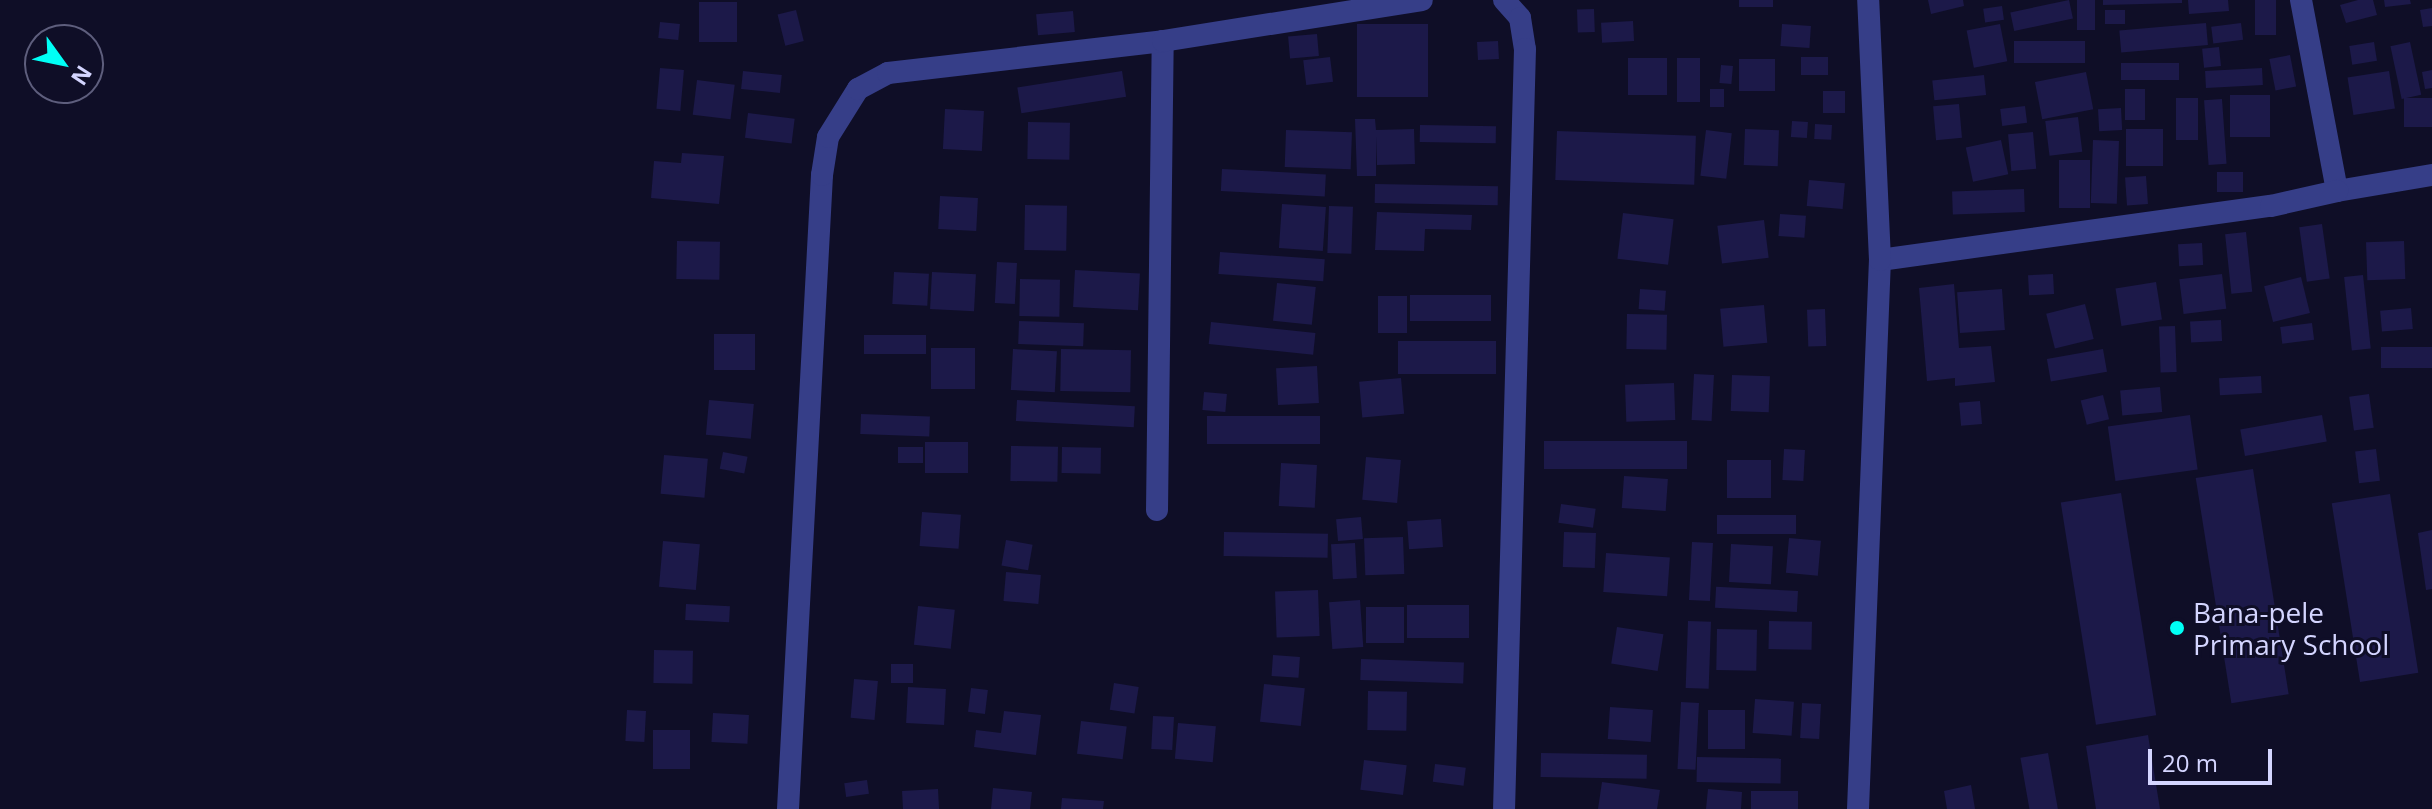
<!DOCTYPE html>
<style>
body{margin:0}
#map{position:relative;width:2432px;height:809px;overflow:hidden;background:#0f0e27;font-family:"Open Sans",sans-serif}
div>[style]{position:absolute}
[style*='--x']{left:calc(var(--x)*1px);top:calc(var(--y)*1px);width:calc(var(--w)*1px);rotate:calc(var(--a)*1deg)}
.building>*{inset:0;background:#1c1949;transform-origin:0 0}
.minor>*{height:22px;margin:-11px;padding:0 11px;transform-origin:11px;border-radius:11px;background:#363e88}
.dots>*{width:22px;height:22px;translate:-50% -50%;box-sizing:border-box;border:4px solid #0f0e27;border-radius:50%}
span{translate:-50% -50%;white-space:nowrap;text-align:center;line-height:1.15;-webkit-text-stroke:6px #0f0e27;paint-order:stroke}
.poi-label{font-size:28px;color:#d4d5ff}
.left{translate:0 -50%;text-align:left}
.north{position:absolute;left:24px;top:24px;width:80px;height:80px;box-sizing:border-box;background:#0f0e27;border:2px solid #5e5e7d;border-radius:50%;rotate:123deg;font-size:22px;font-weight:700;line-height:32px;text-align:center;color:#d4d5ff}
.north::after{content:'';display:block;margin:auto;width:28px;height:36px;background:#00fff6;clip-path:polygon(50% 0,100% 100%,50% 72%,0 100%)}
.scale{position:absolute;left:2148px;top:749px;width:124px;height:36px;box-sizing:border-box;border:4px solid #d4d5ff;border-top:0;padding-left:10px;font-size:24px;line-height:28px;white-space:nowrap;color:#d4d5ff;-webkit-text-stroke:6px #0f0e27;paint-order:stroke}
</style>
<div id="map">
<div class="building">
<i style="left:1739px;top:0;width:34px;height:7px"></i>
<i style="clip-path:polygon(1928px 0,1963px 0,1964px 6px,1931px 14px)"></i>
<i style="left:2069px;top:0;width:19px;height:60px;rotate:78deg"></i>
<i style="left:2077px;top:0;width:18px;height:30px"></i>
<i style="clip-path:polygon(2103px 0,2182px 0,2182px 3px,2103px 5px)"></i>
<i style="clip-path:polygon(2188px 0,2228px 0,2229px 11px,2189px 14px)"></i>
<i style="left:2255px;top:0;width:21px;height:35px"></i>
<i style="clip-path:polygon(2358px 0,2373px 0,2377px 15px,2346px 23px,2340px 5px)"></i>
<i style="clip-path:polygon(2384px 0,2410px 0,2411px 4px,2385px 7px)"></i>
<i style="left:699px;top:2px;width:38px;height:40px"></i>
<i style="left:2002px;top:6px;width:14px;height:19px;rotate:82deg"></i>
<i style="clip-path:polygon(2432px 8px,2432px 26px,2423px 27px,2420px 10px)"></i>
<i style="left:1594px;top:9px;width:23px;height:17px;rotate:88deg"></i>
<i style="left:796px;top:10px;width:32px;height:19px;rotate:76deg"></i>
<i style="left:2105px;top:10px;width:20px;height:14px"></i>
<i style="left:1073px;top:11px;width:21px;height:37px;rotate:85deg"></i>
<i style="left:1633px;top:21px;width:20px;height:32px;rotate:87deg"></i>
<i style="left:660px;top:22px;width:20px;height:16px;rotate:6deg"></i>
<i style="left:2206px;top:23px;width:22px;height:87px;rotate:85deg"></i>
<i style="left:2241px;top:23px;width:17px;height:30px;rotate:83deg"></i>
<i style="left:1357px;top:24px;width:71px;height:73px"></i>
<i style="left:1782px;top:24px;width:29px;height:22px;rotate:4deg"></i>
<i style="left:2000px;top:24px;width:38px;height:34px;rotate:79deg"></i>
<i style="left:1317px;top:34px;width:22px;height:29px;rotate:85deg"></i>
<i style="left:1498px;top:41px;width:18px;height:21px;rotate:87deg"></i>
<i style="left:2085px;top:41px;width:22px;height:71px;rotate:90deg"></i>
<i style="left:2374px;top:42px;width:19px;height:25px;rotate:81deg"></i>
<i style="left:2410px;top:42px;width:54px;height:20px;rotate:78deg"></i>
<i style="left:2219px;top:47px;width:19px;height:17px;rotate:84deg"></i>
<i style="left:2290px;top:55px;width:32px;height:21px;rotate:79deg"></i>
<i style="left:1330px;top:57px;width:25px;height:27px;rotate:83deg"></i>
<i style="left:1801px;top:57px;width:27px;height:18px"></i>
<i style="left:1628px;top:58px;width:39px;height:37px"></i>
<i style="left:1677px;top:58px;width:23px;height:44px"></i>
<i style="left:1739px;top:59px;width:36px;height:32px"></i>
<i style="left:2179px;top:63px;width:17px;height:58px;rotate:90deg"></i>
<i style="left:1721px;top:65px;width:12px;height:18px;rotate:5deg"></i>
<i style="left:660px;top:68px;width:24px;height:41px;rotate:5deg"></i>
<i style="left:2262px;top:68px;width:17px;height:57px;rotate:87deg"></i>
<i style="clip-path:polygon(2432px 70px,2432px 88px,2425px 89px,2422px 72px)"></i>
<i style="left:743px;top:71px;width:39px;height:18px;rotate:6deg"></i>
<i style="left:1122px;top:71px;width:26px;height:106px;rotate:81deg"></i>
<i style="left:2389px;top:71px;width:38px;height:42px;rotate:81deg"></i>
<i style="left:2086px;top:72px;width:38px;height:52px;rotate:79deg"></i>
<i style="left:1984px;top:75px;width:20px;height:52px;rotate:84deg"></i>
<i style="left:697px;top:80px;width:38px;height:35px;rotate:7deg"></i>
<i style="left:1710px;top:89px;width:14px;height:18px"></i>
<i style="left:2125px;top:89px;width:20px;height:31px"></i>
<i style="left:1845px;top:91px;width:22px;height:22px;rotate:90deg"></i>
<i style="left:2230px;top:95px;width:40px;height:42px"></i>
<i style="left:2176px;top:98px;width:22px;height:42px"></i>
<i style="left:2432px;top:98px;width:29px;height:28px;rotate:90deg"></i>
<i style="left:2222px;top:99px;width:65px;height:18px;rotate:86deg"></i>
<i style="left:1959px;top:104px;width:34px;height:26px;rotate:85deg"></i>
<i style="left:2025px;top:106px;width:17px;height:25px;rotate:83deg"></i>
<i style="left:2121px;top:108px;width:22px;height:23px;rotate:87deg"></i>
<i style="left:945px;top:109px;width:39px;height:40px;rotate:3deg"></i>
<i style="left:748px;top:113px;width:47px;height:25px;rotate:7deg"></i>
<i style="left:2078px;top:117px;width:35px;height:33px;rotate:83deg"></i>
<i style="clip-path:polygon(1355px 119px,1375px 119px,1376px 130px,1414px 129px,1415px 164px,1377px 165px,1376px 136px,1376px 176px,1357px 176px)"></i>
<i style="left:1792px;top:121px;width:16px;height:16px;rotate:4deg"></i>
<i style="left:1028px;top:122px;width:42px;height:37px;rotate:1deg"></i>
<i style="left:1815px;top:124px;width:17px;height:15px;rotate:3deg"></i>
<i style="left:1420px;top:125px;width:76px;height:17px;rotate:1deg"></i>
<i style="left:1745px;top:129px;width:34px;height:36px;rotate:2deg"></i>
<i style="left:2126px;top:129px;width:37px;height:37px"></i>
<i style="left:1286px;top:130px;width:66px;height:37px;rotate:2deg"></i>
<i style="left:1706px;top:130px;width:26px;height:46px;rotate:7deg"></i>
<i style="left:1557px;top:131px;width:139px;height:49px;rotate:2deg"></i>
<i style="left:2033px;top:132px;width:37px;height:25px;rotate:85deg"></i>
<i style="left:2001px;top:140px;width:35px;height:36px;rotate:78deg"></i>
<i style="left:2093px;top:140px;width:26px;height:63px;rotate:2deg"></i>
<i style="clip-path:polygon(682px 153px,724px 156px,719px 204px,651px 198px,654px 161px,681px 163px)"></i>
<i style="left:2090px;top:160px;width:48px;height:31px;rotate:90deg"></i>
<i style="left:1222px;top:169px;width:104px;height:22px;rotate:3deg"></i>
<i style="left:2243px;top:172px;width:20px;height:26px;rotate:90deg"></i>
<i style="left:2146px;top:176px;width:28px;height:21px;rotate:86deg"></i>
<i style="left:1809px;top:180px;width:36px;height:26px;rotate:5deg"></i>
<i style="left:1375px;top:184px;width:123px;height:19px;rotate:1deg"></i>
<i style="left:2024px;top:189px;width:23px;height:72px;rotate:88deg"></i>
<i style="left:940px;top:196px;width:38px;height:33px;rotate:3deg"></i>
<i style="left:1282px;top:204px;width:44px;height:44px;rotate:4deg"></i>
<i style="left:1025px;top:205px;width:42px;height:45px;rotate:1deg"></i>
<i style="left:1329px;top:206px;width:24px;height:47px;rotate:2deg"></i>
<i style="clip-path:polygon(1377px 212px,1472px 215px,1471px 230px,1425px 229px,1424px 251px,1375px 250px)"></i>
<i style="left:1623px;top:213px;width:51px;height:46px;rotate:7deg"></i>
<i style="left:1780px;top:214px;width:26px;height:22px;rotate:4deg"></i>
<i style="left:1764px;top:220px;width:38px;height:47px;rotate:83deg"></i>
<i style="left:2322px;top:224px;width:55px;height:23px;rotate:82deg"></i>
<i style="left:2246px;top:232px;width:60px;height:21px;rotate:84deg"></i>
<i style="left:677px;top:241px;width:43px;height:38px;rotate:1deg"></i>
<i style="left:2404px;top:241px;width:38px;height:38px;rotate:88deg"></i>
<i style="left:2202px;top:243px;width:22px;height:24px;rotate:87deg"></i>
<i style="left:1220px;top:252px;width:105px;height:22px;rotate:4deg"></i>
<i style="left:997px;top:262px;width:20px;height:41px;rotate:3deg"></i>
<i style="left:1075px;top:270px;width:65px;height:37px;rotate:3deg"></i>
<i style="left:894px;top:272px;width:35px;height:32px;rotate:3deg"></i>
<i style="left:932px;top:272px;width:44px;height:37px;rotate:3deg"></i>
<i style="left:2053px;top:274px;width:20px;height:25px;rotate:87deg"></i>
<i style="left:2222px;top:274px;width:35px;height:43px;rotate:83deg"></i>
<i style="left:2363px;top:275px;width:74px;height:19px;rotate:84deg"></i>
<i style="left:2301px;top:277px;width:37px;height:38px;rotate:76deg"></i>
<i style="left:1020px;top:279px;width:40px;height:37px;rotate:1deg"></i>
<i style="left:2156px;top:282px;width:38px;height:41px;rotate:81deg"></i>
<i style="left:1277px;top:283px;width:39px;height:38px;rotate:6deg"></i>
<i style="clip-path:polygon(1954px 284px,1959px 348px,1991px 346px,1995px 382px,1955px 386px,1955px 378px,1927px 381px,1919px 288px)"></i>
<i style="left:1640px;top:289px;width:26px;height:20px;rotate:4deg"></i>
<i style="left:2002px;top:289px;width:41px;height:45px;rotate:86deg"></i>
<i style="left:1491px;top:295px;width:26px;height:81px;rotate:90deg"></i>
<i style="left:1378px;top:296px;width:29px;height:37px"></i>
<i style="left:2085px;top:304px;width:36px;height:40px;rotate:76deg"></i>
<i style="left:1764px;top:305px;width:38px;height:44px;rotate:85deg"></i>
<i style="left:2411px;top:308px;width:21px;height:31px;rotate:85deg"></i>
<i style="left:1825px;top:309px;width:37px;height:18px;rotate:88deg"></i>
<i style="left:1627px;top:314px;width:40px;height:35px;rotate:1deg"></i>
<i style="left:2221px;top:320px;width:21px;height:31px;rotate:87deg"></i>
<i style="left:1019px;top:321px;width:65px;height:23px;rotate:2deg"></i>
<i style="left:1211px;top:322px;width:105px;height:22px;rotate:6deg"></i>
<i style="left:2312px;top:323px;width:17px;height:32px;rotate:83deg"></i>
<i style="left:2175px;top:326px;width:46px;height:16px;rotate:88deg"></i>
<i style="left:714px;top:334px;width:41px;height:36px"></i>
<i style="left:864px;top:335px;width:62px;height:19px"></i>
<i style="left:1496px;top:341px;width:33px;height:98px;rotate:90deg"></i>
<i style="left:2432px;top:347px;width:21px;height:51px;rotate:90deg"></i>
<i style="left:975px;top:348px;width:41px;height:44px;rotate:90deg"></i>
<i style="left:1013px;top:349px;width:44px;height:41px;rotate:3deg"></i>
<i style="left:1061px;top:349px;width:70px;height:42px;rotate:1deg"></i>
<i style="left:2103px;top:349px;width:23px;height:57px;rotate:80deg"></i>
<i style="left:1317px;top:366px;width:37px;height:41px;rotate:87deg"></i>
<i style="left:1694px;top:374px;width:20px;height:46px;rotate:3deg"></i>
<i style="left:1732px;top:375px;width:38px;height:36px;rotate:2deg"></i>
<i style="left:2261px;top:376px;width:17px;height:42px;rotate:87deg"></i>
<i style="left:1401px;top:378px;width:36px;height:42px;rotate:85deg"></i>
<i style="left:1674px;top:383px;width:37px;height:49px;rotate:88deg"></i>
<i style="left:2160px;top:387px;width:25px;height:40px;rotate:85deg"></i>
<i style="left:1204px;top:392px;width:23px;height:18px;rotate:5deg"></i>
<i style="left:2369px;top:394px;width:34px;height:20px;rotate:82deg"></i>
<i style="left:2103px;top:395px;width:25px;height:23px;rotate:76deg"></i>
<i style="left:709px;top:400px;width:45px;height:35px;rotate:5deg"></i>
<i style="left:1017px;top:400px;width:118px;height:21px;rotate:3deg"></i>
<i style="left:1980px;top:401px;width:23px;height:21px;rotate:85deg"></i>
<i style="left:861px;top:414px;width:69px;height:20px;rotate:2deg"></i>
<i style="left:2190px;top:415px;width:55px;height:83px;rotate:82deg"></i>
<i style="left:2322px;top:415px;width:27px;height:83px;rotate:80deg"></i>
<i style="left:1207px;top:416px;width:113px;height:28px"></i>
<i style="left:1544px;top:441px;width:143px;height:28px"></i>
<i style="left:925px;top:442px;width:43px;height:31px"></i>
<i style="left:1011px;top:446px;width:47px;height:35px;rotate:1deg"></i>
<i style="left:898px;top:447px;width:25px;height:16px"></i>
<i style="left:1062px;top:447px;width:39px;height:26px;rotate:1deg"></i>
<i style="left:1784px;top:449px;width:21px;height:31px;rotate:3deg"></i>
<i style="left:2376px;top:449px;width:32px;height:21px;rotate:83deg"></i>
<i style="left:723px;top:452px;width:25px;height:17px;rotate:11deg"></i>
<i style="left:664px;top:455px;width:44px;height:39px;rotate:5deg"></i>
<i style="left:1366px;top:457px;width:35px;height:43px;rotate:5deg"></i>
<i style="left:1727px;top:460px;width:44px;height:38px"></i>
<i style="left:1281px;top:463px;width:36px;height:43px;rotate:3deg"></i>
<i style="left:2253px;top:469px;width:228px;height:58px;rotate:81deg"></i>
<i style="left:1624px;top:476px;width:44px;height:32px;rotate:4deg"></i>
<i style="left:2121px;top:493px;width:225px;height:61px;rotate:81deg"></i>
<i style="left:2390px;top:494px;width:181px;height:59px;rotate:81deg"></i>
<i style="left:1561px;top:504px;width:35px;height:19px;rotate:8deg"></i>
<i style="left:922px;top:512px;width:39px;height:34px;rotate:4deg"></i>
<i style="left:1717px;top:515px;width:79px;height:19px"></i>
<i style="left:1361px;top:517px;width:22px;height:25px;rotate:85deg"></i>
<i style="left:1441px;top:519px;width:28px;height:34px;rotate:86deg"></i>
<i style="clip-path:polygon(2432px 530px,2432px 589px,2426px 590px,2418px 533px)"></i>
<i style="left:1224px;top:532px;width:104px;height:24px;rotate:1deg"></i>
<i style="left:1564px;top:532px;width:32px;height:35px;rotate:2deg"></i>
<i style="left:1403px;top:537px;width:37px;height:39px;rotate:88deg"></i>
<i style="left:1789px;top:538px;width:32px;height:35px;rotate:5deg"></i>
<i style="left:1006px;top:540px;width:27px;height:26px;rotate:10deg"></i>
<i style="left:663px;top:541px;width:37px;height:46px;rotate:5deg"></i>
<i style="left:1692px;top:542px;width:21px;height:58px;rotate:3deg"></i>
<i style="left:1355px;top:543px;width:35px;height:24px;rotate:87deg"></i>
<i style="left:1731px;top:544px;width:42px;height:38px;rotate:3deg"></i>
<i style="left:1606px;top:553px;width:64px;height:39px;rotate:4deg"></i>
<i style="left:1006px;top:572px;width:35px;height:29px;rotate:5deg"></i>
<i style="left:1318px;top:590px;width:46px;height:43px;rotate:88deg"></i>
<i style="left:1798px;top:591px;width:21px;height:82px;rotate:93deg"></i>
<i style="left:1360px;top:600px;width:47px;height:31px;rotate:86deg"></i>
<i style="left:686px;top:604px;width:44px;height:16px;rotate:3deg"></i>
<i style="left:1407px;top:605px;width:62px;height:33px"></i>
<i style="left:918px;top:606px;width:37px;height:39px;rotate:6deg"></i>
<i style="left:1404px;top:607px;width:36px;height:38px;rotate:90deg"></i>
<i style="left:1688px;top:621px;width:23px;height:67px;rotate:2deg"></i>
<i style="left:1769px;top:621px;width:43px;height:28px;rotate:1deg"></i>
<i style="left:1617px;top:627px;width:47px;height:37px;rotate:9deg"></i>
<i style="left:1717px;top:629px;width:40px;height:41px;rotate:1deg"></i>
<i style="left:654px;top:650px;width:39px;height:33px;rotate:1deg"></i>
<i style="left:1273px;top:655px;width:27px;height:21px;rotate:4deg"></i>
<i style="left:1361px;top:659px;width:103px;height:21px;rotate:2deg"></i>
<i style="left:891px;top:664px;width:22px;height:19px"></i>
<i style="left:854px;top:679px;width:24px;height:39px;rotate:5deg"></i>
<i style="left:1114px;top:683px;width:25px;height:27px;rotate:9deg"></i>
<i style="left:1264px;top:684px;width:41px;height:38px;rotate:6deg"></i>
<i style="left:908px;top:687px;width:38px;height:36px;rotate:3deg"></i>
<i style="left:971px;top:688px;width:17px;height:24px;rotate:7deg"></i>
<i style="left:1368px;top:691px;width:39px;height:39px;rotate:1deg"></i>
<i style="left:1755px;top:699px;width:39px;height:34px;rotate:4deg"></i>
<i style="left:1681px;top:702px;width:18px;height:67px;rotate:3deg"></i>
<i style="left:1802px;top:703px;width:19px;height:35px;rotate:3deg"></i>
<i style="left:1610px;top:707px;width:43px;height:32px;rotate:4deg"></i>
<i style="left:627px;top:710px;width:19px;height:31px;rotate:3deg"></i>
<i style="left:1708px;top:710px;width:37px;height:39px"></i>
<i style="clip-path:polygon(1004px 711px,1041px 715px,1036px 755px,974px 747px,976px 730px,1001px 733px)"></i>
<i style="left:713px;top:713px;width:36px;height:29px;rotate:3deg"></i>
<i style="left:1153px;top:716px;width:21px;height:33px;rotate:3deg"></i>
<i style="left:1081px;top:721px;width:46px;height:33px;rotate:7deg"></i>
<i style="left:1178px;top:723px;width:38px;height:36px;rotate:5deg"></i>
<i style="left:653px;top:730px;width:37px;height:39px"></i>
<i style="clip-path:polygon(2148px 735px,2160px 809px,2096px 809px,2086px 746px)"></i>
<i style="left:1541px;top:753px;width:106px;height:24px;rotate:1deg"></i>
<i style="left:2048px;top:753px;width:57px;height:28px;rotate:80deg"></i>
<i style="left:1697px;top:757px;width:84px;height:25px;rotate:1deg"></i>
<i style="left:1364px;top:760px;width:43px;height:30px;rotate:7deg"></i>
<i style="left:1435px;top:764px;width:31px;height:18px;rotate:7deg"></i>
<i style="left:867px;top:780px;width:14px;height:23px;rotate:82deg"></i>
<i style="clip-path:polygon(1602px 782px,1660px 790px,1657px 809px,1598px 809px)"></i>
<i style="clip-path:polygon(1971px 785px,1975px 809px,1947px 809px,1944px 791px)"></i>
<i style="clip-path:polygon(993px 788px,1032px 792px,1030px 809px,991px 809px)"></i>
<i style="left:938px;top:789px;width:20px;height:36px;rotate:87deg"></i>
<i style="clip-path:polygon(1708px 789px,1742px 792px,1741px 809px,1706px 809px)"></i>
<i style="left:1798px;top:791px;width:18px;height:47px;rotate:90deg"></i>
<i style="clip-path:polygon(1062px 798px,1104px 801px,1103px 809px,1061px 809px)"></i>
</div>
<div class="minor">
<i style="--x:1504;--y:0;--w:24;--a:48"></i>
<i style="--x:1520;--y:18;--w:31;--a:81"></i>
<i style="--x:1525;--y:49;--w:760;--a:91.58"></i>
<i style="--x:2301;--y:0;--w:194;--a:79.3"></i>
<i style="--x:2337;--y:191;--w:96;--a:-9.6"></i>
<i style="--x:1880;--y:260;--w:395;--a:-7.9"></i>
<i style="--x:2271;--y:206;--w:68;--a:-12.8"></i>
<i style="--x:1157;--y:510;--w:469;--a:-89.3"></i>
<i style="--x:788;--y:809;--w:635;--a:-86.93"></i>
<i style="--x:822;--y:175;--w:38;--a:-81"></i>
<i style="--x:828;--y:137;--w:57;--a:-58"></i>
<i style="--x:858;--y:89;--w:34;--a:-28"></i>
<i style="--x:888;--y:73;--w:277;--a:-6.6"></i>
<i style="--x:1163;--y:41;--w:262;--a:-9"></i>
<i style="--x:1858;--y:809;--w:549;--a:-87.71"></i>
<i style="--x:1880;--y:260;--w:260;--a:-92.6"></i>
</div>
<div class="dots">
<i style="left:2177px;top:628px;background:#00fff6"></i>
</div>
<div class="poi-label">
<span class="left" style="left:2193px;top:628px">Bana-pele<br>Primary School</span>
</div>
<div class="north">N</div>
<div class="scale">20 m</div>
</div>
